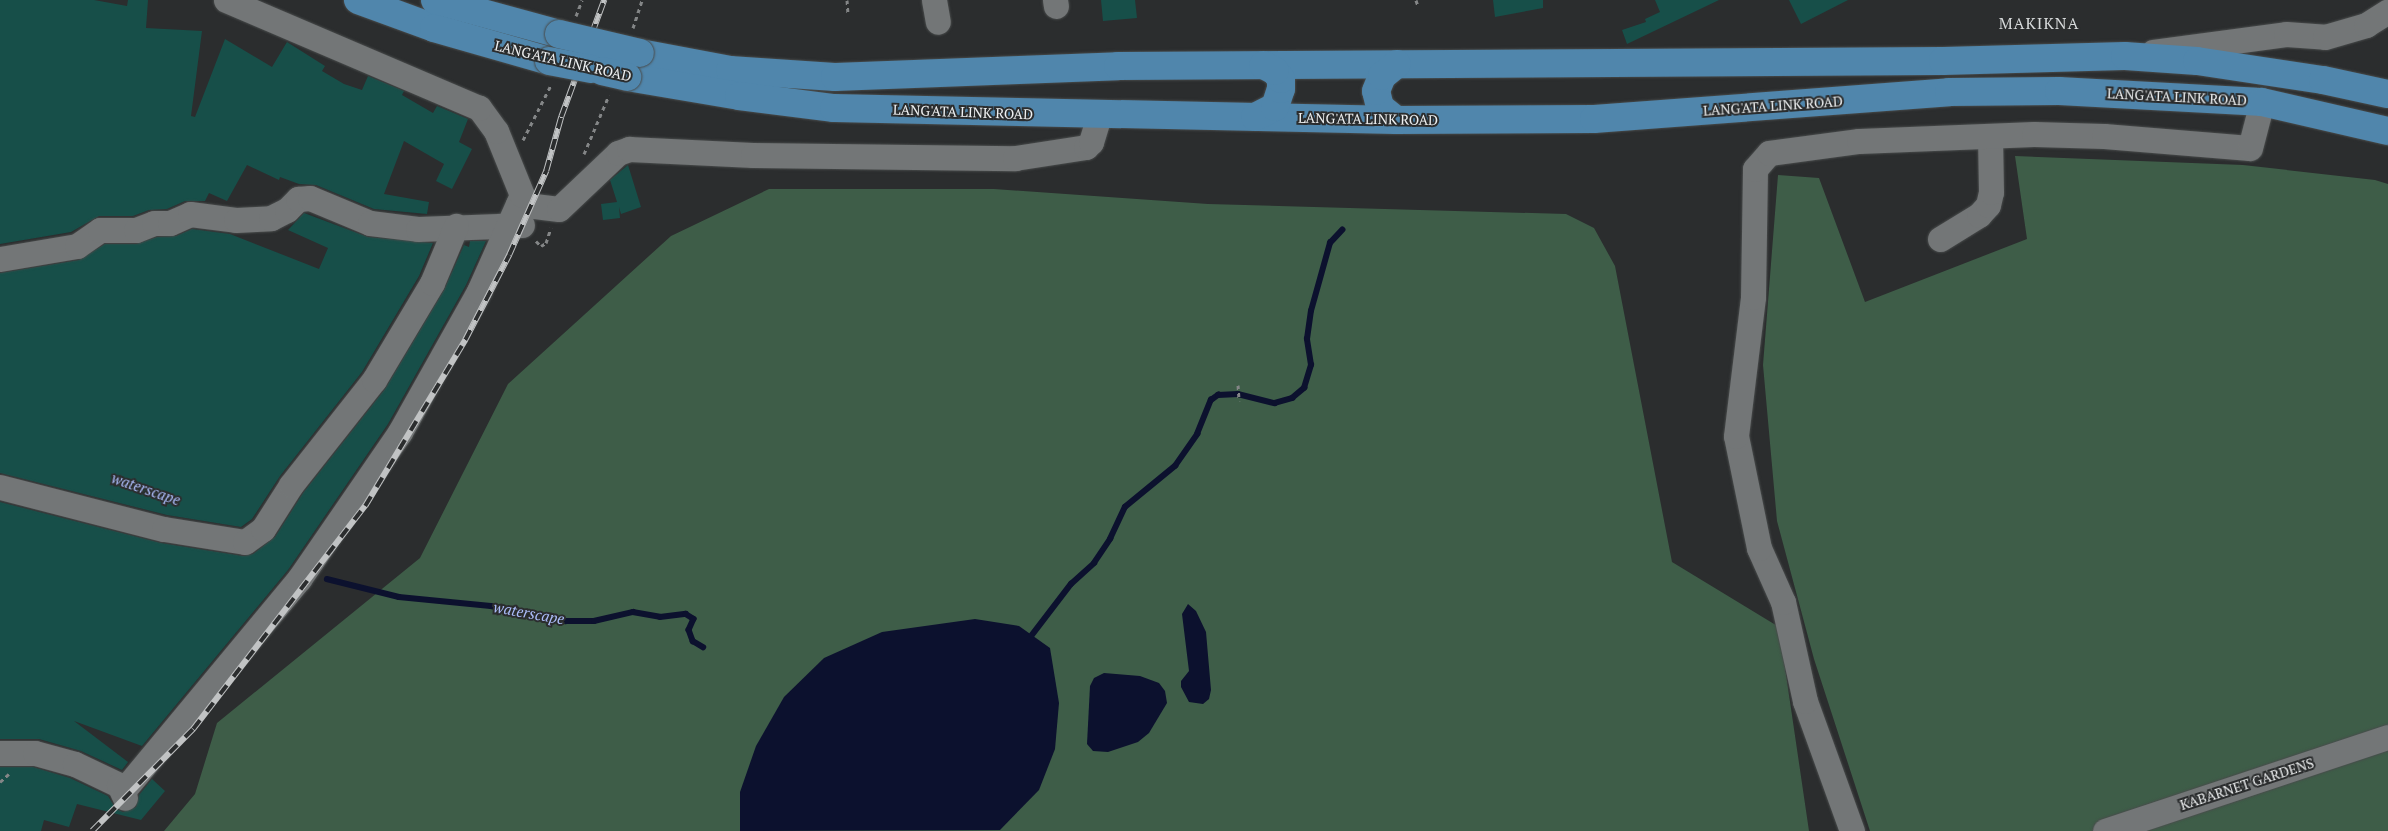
<!DOCTYPE html>
<style>
body{margin:0}
#map{position:relative;width:2388px;height:831px;overflow:hidden;background:#2b2d2e;font-family:"PT Serif",serif}
div>[style]{position:absolute}
[style*='--x']{left:calc(var(--x)*1px);top:calc(var(--y)*1px);width:calc(var(--w)*1px);rotate:calc(var(--a)*1deg)}
.green>*{inset:0;background:#3e5d48}
.water>*{inset:0;background:#0c112e}
.stream>*{height:5.5px;margin:-2.75px;padding:0 2.75px;transform-origin:2.75px;border-radius:2.75px;background:#0c112e}
.building>*{inset:0;background:#174f49}
.path>*{height:3px;margin-top:-1.5px;transform-origin:0;background:repeating-linear-gradient(90deg,#848687 0 4px,transparent 0 8px)}
.roads{filter:drop-shadow(0 0 1px #484b4b) drop-shadow(0 0 1px #484b4b)}
.minor>*{height:25px;margin:-12.5px;padding:0 12.5px;transform-origin:12.5px;border-radius:12.5px;background:#737677}
.major>*{height:28px;margin:-14px;padding:0 14px;transform-origin:14px;border-radius:14px;background:#5086ac}
.rail>*{height:5.5px;margin-top:-2.75px;transform-origin:0;background:repeating-linear-gradient(90deg,#2b2d2e 0 11px,#c1c3c4 0 22px);box-sizing:border-box;border-block:1px solid #c1c3c4}
.bridges{filter:drop-shadow(0 0 1px #484b4b) drop-shadow(0 0 1px #484b4b)}
.major-bridge>*{height:28px;margin:-14px;padding:0 14px;transform-origin:14px;border-radius:14px;background:#5086ac}
span{translate:-50% -50%;white-space:nowrap;text-align:center;line-height:1.15;-webkit-text-stroke:4px #2b2d2e;paint-order:stroke}
.street-label{font-size:14px;color:#eff1f2}
.water-label{font-size:15px;color:#abbcf9;font-style:italic}
.quarter-label{font-size:16px;color:#d8dbdc;letter-spacing:1px}
</style>
<div id="map">
<div class="green">
<i style="clip-path:polygon(2015px 156px,2243px 165px,2375px 180px,2388px 184px,2388px 831px,1870px 831px,1814px 659px,1777px 521px,1763px 365px,1778px 175px,1819px 178px,1865px 302px,2027px 239px)"></i>
<i style="clip-path:polygon(769px 189px,994px 189px,1208px 204px,1566px 214px,1594px 228px,1615px 266px,1672px 562px,1779px 627px,1809px 831px,164px 831px,195px 794px,217px 723px,420px 558px,508px 384px,671px 236px)"></i>
</div>
<div class="water">
<i style="clip-path:polygon(1188px 604px,1196px 611px,1206px 632px,1211px 690px,1209px 699px,1203px 704px,1189px 702px,1181px 687px,1181px 681px,1189px 671px,1182px 614px)"></i>
<i style="clip-path:polygon(975px 619px,1019px 626px,1050px 648px,1059px 703px,1055px 749px,1039px 790px,1000px 830px,740px 831px,740px 792px,756px 746px,784px 697px,824px 658px,882px 632px)"></i>
<i style="clip-path:polygon(1104px 673px,1140px 676px,1159px 683px,1165px 691px,1167px 703px,1149px 733px,1138px 742px,1108px 752px,1093px 751px,1087px 744px,1090px 686px,1094px 678px)"></i>
</div>
<div class="stream">
<i style="--x:327;--y:579;--w:74;--a:14"></i>
<i style="--x:399;--y:597;--w:92;--a:5.6"></i>
<i style="--x:491;--y:606;--w:76;--a:11.5"></i>
<i style="--x:565;--y:621;--w:29;--a:0"></i>
<i style="--x:594;--y:621;--w:40;--a:-13"></i>
<i style="--x:633;--y:612;--w:27;--a:10"></i>
<i style="--x:660;--y:617;--w:26;--a:-7"></i>
<i style="--x:686;--y:614;--w:9;--a:32"></i>
<i style="--x:694;--y:619;--w:12;--a:114"></i>
<i style="--x:689;--y:630;--w:12;--a:70"></i>
<i style="--x:693;--y:641;--w:12;--a:31"></i>
<i style="--x:1032;--y:635;--w:64;--a:-52.6"></i>
<i style="--x:1071;--y:584;--w:31;--a:-42"></i>
<i style="--x:1094;--y:563;--w:29;--a:-56"></i>
<i style="--x:1110;--y:539;--w:35;--a:-65"></i>
<i style="--x:1125;--y:507;--w:65;--a:-39.4"></i>
<i style="--x:1175;--y:466;--w:39;--a:-55"></i>
<i style="--x:1197;--y:434;--w:37;--a:-68"></i>
<i style="--x:1211;--y:400;--w:9;--a:-36"></i>
<i style="--x:1218;--y:395;--w:20;--a:-3"></i>
<i style="--x:1238;--y:394;--w:38;--a:14"></i>
<i style="--x:1275;--y:403;--w:18;--a:-16"></i>
<i style="--x:1292;--y:398;--w:16;--a:-40"></i>
<i style="--x:1304;--y:388;--w:24;--a:-73"></i>
<i style="--x:1311;--y:365;--w:26;--a:-99"></i>
<i style="--x:1307;--y:339;--w:28;--a:-82"></i>
<i style="--x:1311;--y:311;--w:71;--a:-74.4"></i>
<i style="--x:1330;--y:243;--w:18;--a:-47"></i>
</div>
<div class="building">
<i style="clip-path:polygon(0 0,94px 0,127px 6px,128px 0,148px 0,146px 28px,202px 31px,191px 116px,195px 117px,225px 39px,272px 67px,287px 42px,325px 66px,322px 71px,344px 84px,362px 90px,368px 76px,404px 91px,402px 95px,433px 113px,437px 106px,468px 119px,459px 142px,472px 149px,452px 189px,436px 181px,444px 164px,404px 141px,384px 194px,429px 202px,427px 214px,374px 209px,316px 185px,299px 184px,280px 177px,279px 180px,247px 165px,227px 201px,209px 193px,205px 201px,185px 201px,167px 209px,149px 210px,133px 216px,99px 216px,71px 232px,0 244px)"></i>
<i style="clip-path:polygon(1101px 0,1135px 0,1137px 18px,1103px 21px)"></i>
<i style="clip-path:polygon(1493px 0,1543px 0,1543px 8px,1495px 17px)"></i>
<i style="clip-path:polygon(1655px 0,1719px 0,1627px 44px,1622px 30px,1646px 22px,1645px 19px,1660px 12px)"></i>
<i style="clip-path:polygon(1789px 0,1848px 0,1801px 24px)"></i>
<i style="clip-path:polygon(628px 165px,641px 207px,621px 214px,619px 207px,620px 218px,603px 220px,601px 204px,617px 202px,610px 180px)"></i>
<i style="clip-path:polygon(304px 213px,368px 237px,433px 243px,419px 276px,362px 372px,280px 476px,252px 519px,241px 527px,167px 515px,0 473px,0 273px,79px 260px,105px 244px,136px 244px,157px 237px,176px 236px,192px 229px,230px 234px,319px 269px,328px 248px,288px 230px)"></i>
<i style="clip-path:polygon(470px 241px,486px 241px,466px 285px,388px 424px,288px 570px,142px 746px,74px 721px,128px 762px,122px 770px,81px 751px,39px 739px,0 739px,0 502px,161px 543px,243px 556px,253px 554px,275px 537px,303px 493px,385px 389px,444px 290px,464px 245px,469px 247px)"></i>
<i style="clip-path:polygon(0 767px,33px 767px,70px 778px,108px 796px,116px 809px,123px 812px,136px 807px,139px 795px,152px 779px,165px 791px,141px 820px,77px 804px,69px 827px,44px 820px,41px 831px,0 831px)"></i>
</div>
<div class="path">
<i style="--x:847;--y:0;--w:15;--a:86"></i>
<i style="--x:1416;--y:0;--w:6;--a:72"></i>
<i style="--x:576;--y:16;--w:17;--a:-69"></i>
<i style="--x:633;--y:28;--w:29;--a:-72"></i>
<i style="--x:523;--y:140;--w:62;--a:-63"></i>
<i style="--x:584;--y:154;--w:64;--a:-67"></i>
<i style="--x:536;--y:241;--w:7;--a:45"></i>
<i style="--x:541;--y:246;--w:6;--a:-31"></i>
<i style="--x:546;--y:243;--w:16;--a:-72"></i>
<i style="--x:1238;--y:385;--w:16;--a:86"></i>
<i style="--x:0;--y:782;--w:12;--a:-42"></i>
</div>
<div class="roads">
<div class="minor">
<i style="--x:934;--y:0;--w:22;--a:80"></i>
<i style="--x:1055;--y:0;--w:6;--a:81"></i>
<i style="--x:2153;--y:52;--w:134;--a:-7.7"></i>
<i style="--x:2286;--y:34;--w:39;--a:4"></i>
<i style="--x:2325;--y:37;--w:43;--a:-16.3"></i>
<i style="--x:2366;--y:25;--w:26;--a:-32"></i>
<i style="--x:518;--y:204;--w:41;--a:7"></i>
<i style="--x:559;--y:209;--w:81;--a:-43.5"></i>
<i style="--x:618;--y:153;--w:12;--a:-20"></i>
<i style="--x:629;--y:149;--w:124;--a:2.8"></i>
<i style="--x:753;--y:155;--w:262;--a:0.7"></i>
<i style="--x:1015;--y:158;--w:72;--a:-8.8"></i>
<i style="--x:1086;--y:147;--w:7;--a:-45"></i>
<i style="--x:1091;--y:142;--w:28;--a:-73"></i>
<i style="--x:1940;--y:239;--w:46;--a:-31.6"></i>
<i style="--x:1979;--y:215;--w:13;--a:-48"></i>
<i style="--x:1988;--y:205;--w:13;--a:-77"></i>
<i style="--x:1991;--y:192;--w:56;--a:-91"></i>
<i style="--x:0;--y:259;--w:78;--a:-9.6"></i>
<i style="--x:77;--y:246;--w:28;--a:-35"></i>
<i style="--x:100;--y:230;--w:36;--a:0"></i>
<i style="--x:136;--y:230;--w:19;--a:-21"></i>
<i style="--x:154;--y:223;--w:16;--a:0"></i>
<i style="--x:170;--y:223;--w:22;--a:-24"></i>
<i style="--x:190;--y:214;--w:46;--a:7.4"></i>
<i style="--x:236;--y:220;--w:35;--a:-3"></i>
<i style="--x:271;--y:218;--w:18;--a:-27"></i>
<i style="--x:287;--y:210;--w:16;--a:-45"></i>
<i style="--x:298;--y:199;--w:12;--a:-5"></i>
<i style="--x:310;--y:198;--w:65;--a:22.6"></i>
<i style="--x:370;--y:223;--w:48;--a:7.1"></i>
<i style="--x:418;--y:229;--w:104;--a:-2.2"></i>
<i style="--x:0;--y:487;--w:169;--a:14.4"></i>
<i style="--x:164;--y:529;--w:82;--a:9.1"></i>
<i style="--x:245;--y:542;--w:22;--a:-36"></i>
<i style="--x:263;--y:529;--w:52;--a:-57.5"></i>
<i style="--x:291;--y:485;--w:134;--a:-51.7"></i>
<i style="--x:374;--y:380;--w:113;--a:-59.1"></i>
<i style="--x:432;--y:283;--w:62;--a:-67.2"></i>
<i style="--x:0;--y:753;--w:35;--a:0"></i>
<i style="--x:35;--y:753;--w:41;--a:15.4"></i>
<i style="--x:75;--y:764;--w:49;--a:25.5"></i>
<i style="--x:119;--y:785;--w:14;--a:65"></i>
<i style="--x:123;--y:791;--w:276;--a:-50.3"></i>
<i style="--x:299;--y:579;--w:178;--a:-55.5"></i>
<i style="--x:400;--y:432;--w:162;--a:-60.7"></i>
<i style="--x:479;--y:291;--w:105;--a:-65.9"></i>
<i style="--x:522;--y:195;--w:69;--a:-112.1"></i>
<i style="--x:496;--y:131;--w:29;--a:-126"></i>
<i style="--x:479;--y:108;--w:275;--a:-156.9"></i>
<i style="--x:1852;--y:831;--w:138;--a:-109.9"></i>
<i style="--x:1805;--y:701;--w:101;--a:-102.5"></i>
<i style="--x:1783;--y:602;--w:59;--a:-114"></i>
<i style="--x:1759;--y:548;--w:114;--a:-101.6"></i>
<i style="--x:1736;--y:436;--w:140;--a:-83"></i>
<i style="--x:1753;--y:297;--w:128;--a:-89.1"></i>
<i style="--x:1755;--y:169;--w:21;--a:-49"></i>
<i style="--x:1769;--y:153;--w:91;--a:-7.6"></i>
<i style="--x:1859;--y:141;--w:175;--a:-2.3"></i>
<i style="--x:2034;--y:134;--w:70;--a:1.6"></i>
<i style="--x:2104;--y:136;--w:146;--a:4.7"></i>
<i style="--x:2250;--y:148;--w:48;--a:-75.4"></i>
<i style="--x:2105;--y:831;--w:298;--a:-18.4"></i>
</div>
<div class="major">
<i style="--x:358;--y:0;--w:81;--a:20.2"></i>
<i style="--x:434;--y:28;--w:120;--a:16"></i>
<i style="--x:435;--y:0;--w:129;--a:15.3"></i>
<i style="--x:640;--y:53;--w:92;--a:10.7"></i>
<i style="--x:730;--y:70;--w:105;--a:3.8"></i>
<i style="--x:835;--y:77;--w:283;--a:-2.2"></i>
<i style="--x:1118;--y:66;--w:825;--a:-0.35"></i>
<i style="--x:1943;--y:61;--w:182;--a:-1.6"></i>
<i style="--x:2125;--y:56;--w:72;--a:4"></i>
<i style="--x:2197;--y:61;--w:127;--a:8.6"></i>
<i style="--x:2323;--y:80;--w:66;--a:12.2"></i>
<i style="--x:627;--y:77;--w:114;--a:9.6"></i>
<i style="--x:739;--y:96;--w:96;--a:7.2"></i>
<i style="--x:834;--y:108;--w:562;--a:1.22"></i>
<i style="--x:1396;--y:120;--w:198;--a:-0.3"></i>
<i style="--x:1594;--y:119;--w:356;--a:-4.3"></i>
<i style="--x:1949;--y:92;--w:110;--a:-0.5"></i>
<i style="--x:2059;--y:91;--w:203;--a:3.1"></i>
<i style="--x:2262;--y:102;--w:129;--a:13"></i>
<i style="--x:1255;--y:117;--w:22;--a:-27"></i>
<i style="--x:1275;--y:107;--w:19;--a:-72"></i>
<i style="--x:1281;--y:89;--w:10;--a:-90"></i>
<i style="--x:1281;--y:79;--w:10;--a:-127"></i>
<i style="--x:1275;--y:71;--w:13;--a:-153"></i>
<i style="--x:1396;--y:120;--w:21;--a:-141"></i>
<i style="--x:1380;--y:107;--w:16;--a:-104"></i>
<i style="--x:1376;--y:91;--w:16;--a:-68"></i>
<i style="--x:1382;--y:76;--w:19;--a:-39"></i>
</div>
</div>
<div class="rail">
<i style="--x:92;--y:831;--w:144;--a:-45.3"></i>
<i style="--x:193;--y:729;--w:282;--a:-52.4"></i>
<i style="--x:365;--y:506;--w:194;--a:-58.9"></i>
<i style="--x:465;--y:340;--w:96;--a:-62.6"></i>
<i style="--x:509;--y:255;--w:92;--a:-66.2"></i>
<i style="--x:546;--y:171;--w:56;--a:-74.5"></i>
<i style="--x:561;--y:117;--w:125;--a:-69.8"></i>
</div>
<div class="bridges">
<div class="major-bridge">
<i style="--x:559;--y:34;--w:83;--a:13.2"></i>
<i style="--x:549;--y:61;--w:43;--a:10.8"></i>
<i style="--x:602;--y:71;--w:26;--a:13"></i>
</div>
</div>
<div class="street-label">
<span style="left:563px;top:61px;rotate:13deg">LANG'ATA LINK ROAD</span>
<span style="left:2177px;top:97px;rotate:3deg">LANG'ATA LINK ROAD</span>
<span style="left:1773px;top:106px;rotate:-4deg">LANG'ATA LINK ROAD</span>
<span style="left:963px;top:112px;rotate:2deg">LANG'ATA LINK ROAD</span>
<span style="left:1368px;top:119px;rotate:1deg">LANG'ATA LINK ROAD</span>
<span style="left:2247px;top:784px;rotate:-18deg">KABARNET GARDENS</span>
</div>
<div class="water-label">
<span style="left:146px;top:489px;rotate:19deg">waterscape</span>
<span style="left:529px;top:613px;rotate:10deg">waterscape</span>
</div>
<div class="quarter-label">
<span style="left:2039px;top:23px">MAKIKNA</span>
</div>
</div>
